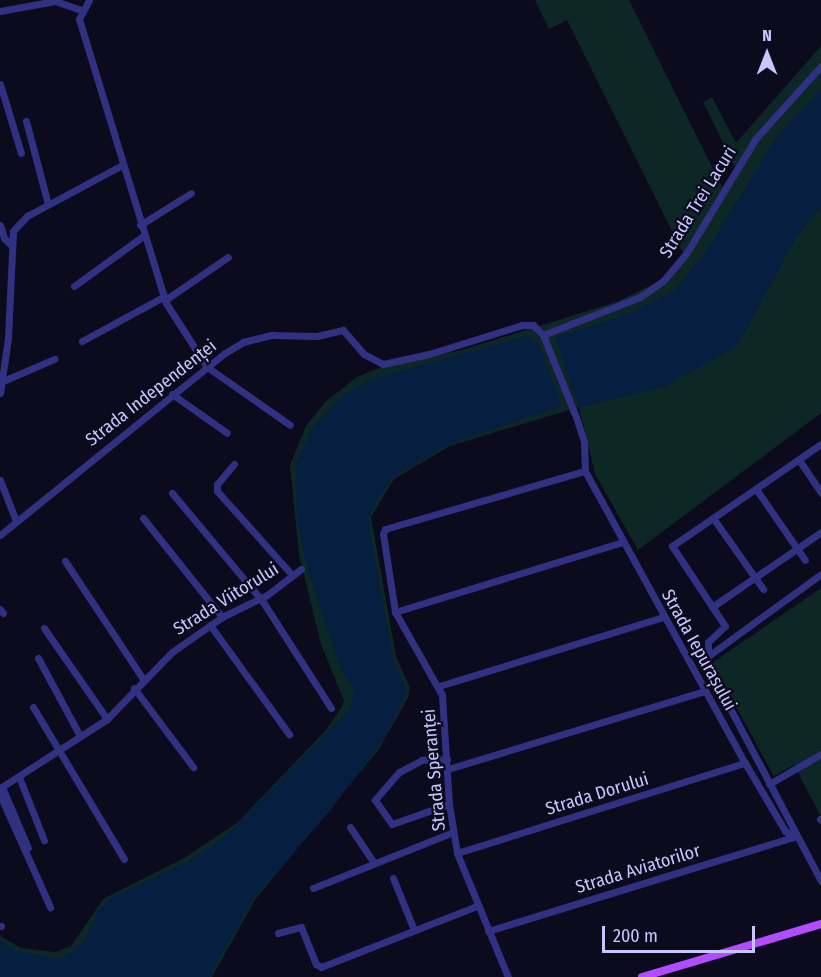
<!DOCTYPE html>
<meta charset="utf-8">
<style>
body{margin:0}
#map{position:relative;width:821px;height:977px;overflow:hidden;background:#0c0a1d;font-family:"Fira Sans Condensed",sans-serif}
div>[style]{position:absolute}
[style*='--x']{left:calc(var(--x)*1px);top:calc(var(--y)*1px);width:calc(var(--w)*1px);rotate:calc(var(--a)*1deg)}
.green>*{inset:0;background:#0c2725}
.water>*{inset:0;background:#061e3f}
.minor>*{height:7px;margin:-3.5px;padding:0 3.5px;transform-origin:3.5px;border-radius:3.5px;background:#303181}
.major>*{height:8px;margin:-4px;padding:0 4px;transform-origin:4px;border-radius:4px;background:#b24dff}
span{translate:-50% -50%;white-space:nowrap;text-align:center;line-height:1.15;-webkit-text-stroke:4.5px #0c0a1d;paint-order:stroke}
.street-label{font-size:18px;color:#c9c6ff}
.north{position:absolute;left:737px;top:24px;width:60px;height:60px;-webkit-text-stroke:4px #0c0a1d;paint-order:stroke;rotate:0deg;font-size:16px;font-weight:700;line-height:24px;text-align:center;color:#c9c6ff}
.north::after{content:'';display:block;margin:auto;width:21px;height:27px;background:#c9c6ff;clip-path:polygon(50% 0,100% 100%,50% 72%,0 100%)}
.scale{position:absolute;left:602px;top:926px;width:153px;height:27px;box-sizing:border-box;border:3px solid #c9c6ff;border-top:0;padding-left:8px;font-size:18px;line-height:21px;white-space:nowrap;color:#c9c6ff;-webkit-text-stroke:4px #0c0a1d;paint-order:stroke}
</style>
<div id="map">
<div class="green">
<i style="clip-path:polygon(535px 0,629px 0,722px 187px,735px 167px,703px 102px,712px 97px,736px 143px,821px 46px,821px 413px,638px 550px,595px 474px,579px 407px,450px 446px,394px 479px,371px 517px,396px 656px,410px 688px,408px 698px,379px 749px,255px 900px,212px 977px,0 977px,0 936px,21px 948px,55px 952px,71px 946px,103px 899px,184px 858px,237px 823px,326px 730px,341px 708px,344px 701px,321px 644px,299px 555px,290px 465px,306px 426px,325px 402px,357px 377px,384px 366px,462px 350px,616px 302px,662px 280px,683px 253px,567px 20px,549px 29px)"></i>
<i style="clip-path:polygon(821px 588px,821px 817px,794px 765px,774px 776px,712px 663px)"></i>
</div>
<div class="water">
<i style="clip-path:polygon(821px 89px,821px 207px,797px 236px,737px 346px,664px 387px,579px 407px,555px 337px,618px 318px,673px 292px,704px 255px,777px 137px)"></i>
<i style="clip-path:polygon(527px 336px,538px 343px,562px 406px,449px 444px,393px 477px,377px 500px,369px 516px,369px 527px,394px 662px,407px 690px,405px 697px,385px 737px,329px 812px,253px 899px,209px 977px,0 977px,0 941px,17px 951px,58px 959px,73px 952px,85px 940px,98px 911px,111px 898px,187px 862px,225px 837px,350px 709px,354px 690px,342px 671px,332px 644px,304px 555px,297px 514px,296px 464px,313px 427px,345px 394px,372px 379px)"></i>
</div>
<div class="minor">
<i style="--x:89;--y:0;--w:21;--a:118"></i>
<i style="--x:79;--y:19;--w:297;--a:73"></i>
<i style="--x:166;--y:303;--w:76;--a:57.4"></i>
<i style="--x:207;--y:367;--w:101;--a:34.9"></i>
<i style="--x:0;--y:11;--w:56;--a:-10.3"></i>
<i style="--x:55;--y:1;--w:28;--a:19"></i>
<i style="--x:0;--y:84;--w:72;--a:73.1"></i>
<i style="--x:26;--y:121;--w:86;--a:75.2"></i>
<i style="--x:0;--y:225;--w:14;--a:73"></i>
<i style="--x:4;--y:238;--w:8;--a:45"></i>
<i style="--x:140;--y:225;--w:60;--a:-32.1"></i>
<i style="--x:74;--y:286;--w:85;--a:-35.9"></i>
<i style="--x:165;--y:300;--w:76;--a:-34.3"></i>
<i style="--x:543;--y:335;--w:104;--a:-21.4"></i>
<i style="--x:640;--y:297;--w:28;--a:-35"></i>
<i style="--x:663;--y:281;--w:35;--a:-50"></i>
<i style="--x:686;--y:254;--w:135;--a:-58.9"></i>
<i style="--x:756;--y:138;--w:97;--a:-47.9"></i>
<i style="--x:82;--y:341;--w:92;--a:-28.5"></i>
<i style="--x:3;--y:381;--w:56;--a:-23.3"></i>
<i style="--x:0;--y:393;--w:56;--a:-81.7"></i>
<i style="--x:8;--y:338;--w:107;--a:-87.3"></i>
<i style="--x:13;--y:231;--w:21;--a:-47"></i>
<i style="--x:27;--y:216;--w:108;--a:-28.2"></i>
<i style="--x:172;--y:394;--w:67;--a:35.3"></i>
<i style="--x:799;--y:460;--w:40;--a:56"></i>
<i style="--x:234;--y:464;--w:26;--a:130"></i>
<i style="--x:217;--y:484;--w:7;--a:90"></i>
<i style="--x:217;--y:491;--w:113;--a:48.2"></i>
<i style="--x:585;--y:471;--w:333;--a:61.3"></i>
<i style="--x:745;--y:763;--w:79;--a:59.5"></i>
<i style="--x:785;--y:831;--w:13;--a:23"></i>
<i style="--x:0;--y:480;--w:44;--a:68.7"></i>
<i style="--x:756;--y:489;--w:86;--a:55.4"></i>
<i style="--x:172;--y:493;--w:142;--a:50.1"></i>
<i style="--x:263;--y:602;--w:126;--a:57.3"></i>
<i style="--x:143;--y:518;--w:127;--a:51.4"></i>
<i style="--x:713;--y:518;--w:87;--a:54.8"></i>
<i style="--x:0;--y:535;--w:289;--a:-39"></i>
<i style="--x:225;--y:353;--w:21;--a:-31"></i>
<i style="--x:243;--y:342;--w:30;--a:-14"></i>
<i style="--x:272;--y:335;--w:45;--a:1.3"></i>
<i style="--x:317;--y:336;--w:27;--a:-13"></i>
<i style="--x:343;--y:330;--w:32;--a:49"></i>
<i style="--x:364;--y:354;--w:21;--a:28"></i>
<i style="--x:383;--y:364;--w:47;--a:-12.3"></i>
<i style="--x:429;--y:354;--w:97;--a:-17.3"></i>
<i style="--x:522;--y:325;--w:11;--a:0"></i>
<i style="--x:533;--y:325;--w:14;--a:45"></i>
<i style="--x:543;--y:335;--w:88;--a:68.1"></i>
<i style="--x:576;--y:417;--w:26;--a:72"></i>
<i style="--x:584;--y:442;--w:29;--a:88"></i>
<i style="--x:65;--y:561;--w:141;--a:56.5"></i>
<i style="--x:821;--y:574;--w:145;--a:144"></i>
<i style="--x:704;--y:659;--w:251;--a:62.2"></i>
<i style="--x:712;--y:607;--w:132;--a:-34.5"></i>
<i style="--x:0;--y:609;--w:5;--a:53"></i>
<i style="--x:395;--y:612;--w:239;--a:-17.1"></i>
<i style="--x:210;--y:625;--w:135;--a:54.1"></i>
<i style="--x:44;--y:628;--w:111;--a:55.3"></i>
<i style="--x:708;--y:653;--w:11;--a:-90"></i>
<i style="--x:708;--y:642;--w:23;--a:-43"></i>
<i style="--x:725;--y:626;--w:96;--a:-123.5"></i>
<i style="--x:672;--y:546;--w:181;--a:-34.4"></i>
<i style="--x:38;--y:658;--w:89;--a:61.7"></i>
<i style="--x:439;--y:686;--w:234;--a:-17.1"></i>
<i style="--x:134;--y:688;--w:99;--a:53.2"></i>
<i style="--x:33;--y:707;--w:177;--a:59.1"></i>
<i style="--x:447;--y:759;--w:25;--a:178"></i>
<i style="--x:422;--y:760;--w:26;--a:152"></i>
<i style="--x:399;--y:772;--w:37;--a:131"></i>
<i style="--x:375;--y:800;--w:29;--a:55"></i>
<i style="--x:392;--y:824;--w:60;--a:-19.3"></i>
<i style="--x:448;--y:769;--w:268;--a:-16.9"></i>
<i style="--x:19;--y:777;--w:68;--a:68.4"></i>
<i style="--x:769;--y:784;--w:60;--a:-30"></i>
<i style="--x:2;--y:787;--w:66;--a:66.9"></i>
<i style="--x:0;--y:788;--w:127;--a:-32.8"></i>
<i style="--x:107;--y:719;--w:93;--a:-45.9"></i>
<i style="--x:172;--y:652;--w:61;--a:-35"></i>
<i style="--x:222;--y:617;--w:50;--a:-26.1"></i>
<i style="--x:267;--y:595;--w:43;--a:-37.4"></i>
<i style="--x:0;--y:795;--w:123;--a:65.9"></i>
<i style="--x:820;--y:819;--w:1;--a:45"></i>
<i style="--x:350;--y:827;--w:43;--a:56.3"></i>
<i style="--x:457;--y:853;--w:302;--a:-17.4"></i>
<i style="--x:393;--y:878;--w:56;--a:68"></i>
<i style="--x:313;--y:888;--w:151;--a:-21.8"></i>
<i style="--x:0;--y:926;--w:1;--a:0"></i>
<i style="--x:488;--y:931;--w:320;--a:-17.1"></i>
<i style="--x:278;--y:933;--w:24;--a:-15"></i>
<i style="--x:301;--y:927;--w:40;--a:68"></i>
<i style="--x:316;--y:964;--w:6;--a:31"></i>
<i style="--x:321;--y:967;--w:168;--a:-21.4"></i>
<i style="--x:508;--y:977;--w:134;--a:-112.4"></i>
<i style="--x:457;--y:853;--w:50;--a:-99.3"></i>
<i style="--x:449;--y:804;--w:109;--a:-93.7"></i>
<i style="--x:442;--y:695;--w:95;--a:-119.5"></i>
<i style="--x:395;--y:612;--w:79;--a:-98.7"></i>
<i style="--x:383;--y:534;--w:5;--a:-68"></i>
<i style="--x:385;--y:529;--w:208;--a:-16.2"></i>
</div>
<div class="major">
<i style="--x:642;--y:977;--w:187;--a:-16.5"></i>
</div>
<div class="street-label">
<span style="left:698px;top:202px;rotate:-58deg">Strada Trei Lacuri</span>
<span style="left:151px;top:393px;rotate:-38deg">Strada Independenței</span>
<span style="left:226px;top:599px;rotate:-32deg">Strada Viitorului</span>
<span style="left:699px;top:650px;rotate:61deg">Strada Iepurașului</span>
<span style="left:434px;top:770px;rotate:-95deg">Strada Speranței</span>
<span style="left:597px;top:794px;rotate:-17deg">Strada Dorului</span>
<span style="left:638px;top:869px;rotate:-17deg">Strada Aviatorilor</span>
</div>
<div class="north">N</div>
<div class="scale">200 m</div>
</div>
